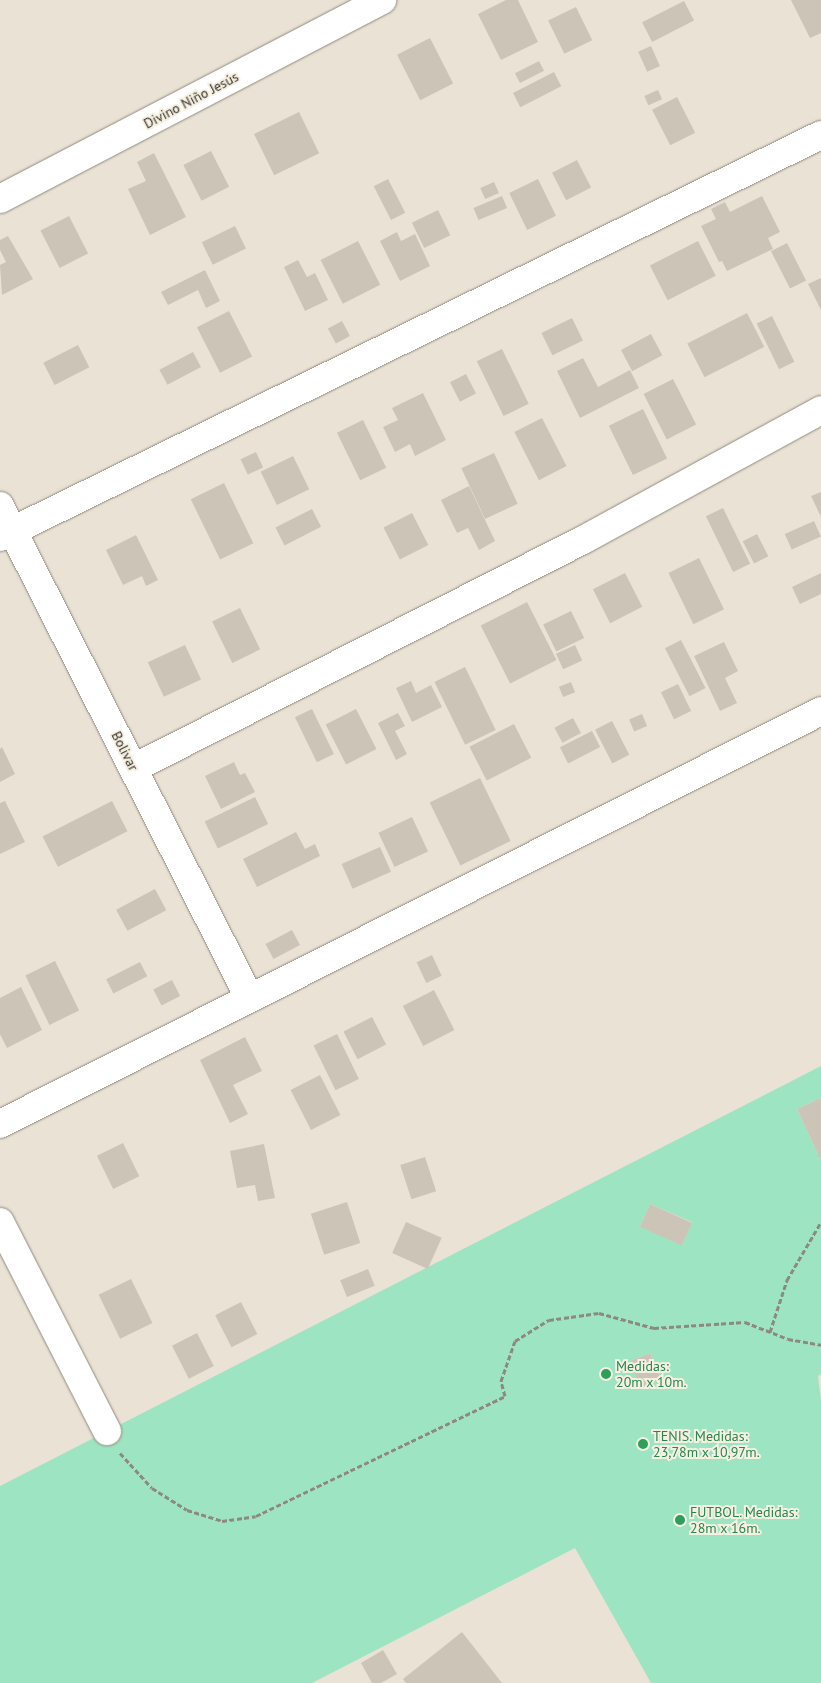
<!DOCTYPE html>
<meta charset="utf-8">
<style>
body{margin:0}
#map{position:relative;width:821px;height:1683px;overflow:hidden;background:#e9e2d5;font-family:"PT Sans",sans-serif}
div>[style]{position:absolute}
[style*='--x']{left:calc(var(--x)*1px);top:calc(var(--y)*1px);width:calc(var(--w)*1px);rotate:calc(var(--a)*1deg)}
.green>*{inset:0;background:#9de4c2}
.building>*{inset:0;background:#cdc4b8;transform-origin:0 0}
.path>*{height:3px;margin-top:-1.5px;transform-origin:0;background:repeating-linear-gradient(90deg,#8d8980 0 5px,transparent 0 7.5px)}
.roads{filter:drop-shadow(0 0 1px #908a7e) drop-shadow(0 0 1px #908a7e)}
.street>*{height:28px;margin:-14px;padding:0 14px;transform-origin:14px;border-radius:14px;background:#fff}
.dots>*{width:14px;height:14px;translate:-50% -50%;box-sizing:border-box;border:2px solid #f6f0e2;border-radius:50%}
span{translate:-50% -50%;white-space:nowrap;text-align:center;line-height:1.15;-webkit-text-stroke:4px #f6f0e2;paint-order:stroke}
.street-label{font-size:14px;color:#36342e}
.leisure-label{font-size:14px;color:#27864d}
.left{translate:0 -50%;text-align:left}
</style>
<div id="map">
<div class="green">
<i style="clip-path:polygon(evenodd,821px 1066px,821px 1098px,797px 1109px,821px 1161px,821px 1373px,818px 1377px,821px 1400px,821px 1683px,651px 1683px,575px 1548px,312px 1683px,0 1683px,0 1486px,821px 1066px,650px 1204px,692px 1222px,682px 1245px,640px 1226px,650px 1204px,821px 1066px,650px 1353px,661px 1380px,640px 1388px,630px 1361px,650px 1353px)"></i>
</div>
<div class="building">
<i style="clip-path:polygon(506px 0,518px 0,538px 42px,501px 60px,478px 14px)"></i>
<i style="clip-path:polygon(791px 0,821px 0,821px 33px,810px 38px)"></i>
<i style="left:684px;top:1px;width:22px;height:47px;rotate:63deg"></i>
<i style="left:576px;top:7px;width:37px;height:31px;rotate:64deg"></i>
<i style="left:430px;top:38px;width:51px;height:37px;rotate:63deg"></i>
<i style="left:651px;top:46px;width:22px;height:14px;rotate:66deg"></i>
<i style="left:539px;top:61px;width:11px;height:27px;rotate:63deg"></i>
<i style="left:554px;top:72px;width:16px;height:46px;rotate:63deg"></i>
<i style="left:658px;top:90px;width:10px;height:15px;rotate:66deg"></i>
<i style="left:677px;top:97px;width:40px;height:28px;rotate:63deg"></i>
<i style="left:299px;top:112px;width:46px;height:50px;rotate:64deg"></i>
<i style="left:211px;top:151px;width:40px;height:31px;rotate:63deg"></i>
<i style="clip-path:polygon(154px 153px,186px 217px,150px 235px,128px 189px,146px 181px,137px 162px)"></i>
<i style="left:577px;top:160px;width:31px;height:28px;rotate:63deg"></i>
<i style="left:388px;top:179px;width:38px;height:16px;rotate:63deg"></i>
<i style="left:538px;top:179px;width:41px;height:32px;rotate:64deg"></i>
<i style="left:494px;top:182px;width:12px;height:15px;rotate:66deg"></i>
<i style="left:502px;top:196px;width:13px;height:31px;rotate:67deg"></i>
<i style="clip-path:polygon(762px 196px,780px 232px,768px 238px,773px 249px,727px 271px,722px 261px,719px 262px,701px 226px,716px 219px,711px 209px,725px 202px,730px 212px)"></i>
<i style="left:438px;top:210px;width:28px;height:29px;rotate:64deg"></i>
<i style="left:69px;top:216px;width:42px;height:32px;rotate:63deg"></i>
<i style="left:235px;top:226px;width:25px;height:37px;rotate:64deg"></i>
<i style="clip-path:polygon(397px 232px,401px 241px,415px 234px,430px 266px,400px 281px,380px 241px)"></i>
<i style="clip-path:polygon(8px 236px,33px 279px,2px 295px,0 265px,6px 262px,0 250px,0 240px)"></i>
<i style="left:358px;top:241px;width:49px;height:42px;rotate:63deg"></i>
<i style="left:698px;top:241px;width:39px;height:54px;rotate:63deg"></i>
<i style="left:787px;top:243px;width:42px;height:18px;rotate:63deg"></i>
<i style="clip-path:polygon(298px 260px,307px 277px,315px 273px,328px 300px,305px 311px,284px 267px)"></i>
<i style="clip-path:polygon(205px 270px,220px 301px,206px 308px,198px 290px,168px 305px,161px 292px)"></i>
<i style="clip-path:polygon(821px 278px,821px 310px,808px 284px)"></i>
<i style="left:229px;top:311px;width:51px;height:36px;rotate:63deg"></i>
<i style="left:747px;top:313px;width:38px;height:67px;rotate:63deg"></i>
<i style="left:772px;top:316px;width:51px;height:17px;rotate:64deg"></i>
<i style="left:572px;top:318px;width:25px;height:34px;rotate:64deg"></i>
<i style="left:342px;top:321px;width:17px;height:16px;rotate:62deg"></i>
<i style="left:651px;top:334px;width:24px;height:34px;rotate:62deg"></i>
<i style="left:78px;top:345px;width:25px;height:39px;rotate:63deg"></i>
<i style="left:502px;top:349px;width:61px;height:28px;rotate:64deg"></i>
<i style="left:193px;top:352px;width:17px;height:38px;rotate:62deg"></i>
<i style="clip-path:polygon(583px 358px,598px 387px,630px 370px,639px 388px,580px 418px,557px 371px)"></i>
<i style="left:466px;top:374px;width:22px;height:18px;rotate:63deg"></i>
<i style="left:673px;top:379px;width:51px;height:33px;rotate:63deg"></i>
<i style="clip-path:polygon(423px 393px,446px 440px,415px 456px,410px 444px,395px 452px,383px 427px,398px 420px,392px 408px)"></i>
<i style="left:643px;top:409px;width:55px;height:38px;rotate:64deg"></i>
<i style="left:542px;top:418px;width:54px;height:31px;rotate:63deg"></i>
<i style="left:363px;top:420px;width:53px;height:29px;rotate:64deg"></i>
<i style="left:256px;top:452px;width:17px;height:17px;rotate:65deg"></i>
<i style="left:494px;top:453px;width:56px;height:36px;rotate:65deg"></i>
<i style="left:293px;top:456px;width:37px;height:36px;rotate:64deg"></i>
<i style="left:224px;top:483px;width:67px;height:37px;rotate:64deg"></i>
<i style="clip-path:polygon(469px 486px,495px 541px,479px 550px,468px 528px,457px 533px,441px 500px)"></i>
<i style="clip-path:polygon(821px 492px,821px 517px,811px 496px)"></i>
<i style="left:723px;top:508px;width:62px;height:19px;rotate:64deg"></i>
<i style="left:312px;top:509px;width:20px;height:41px;rotate:63deg"></i>
<i style="left:412px;top:513px;width:36px;height:32px;rotate:63deg"></i>
<i style="left:814px;top:521px;width:17px;height:32px;rotate:66deg"></i>
<i style="left:757px;top:534px;width:25px;height:16px;rotate:63deg"></i>
<i style="clip-path:polygon(136px 535px,158px 580px,146px 586px,142px 576px,123px 585px,106px 550px)"></i>
<i style="left:699px;top:558px;width:57px;height:34px;rotate:64deg"></i>
<i style="left:625px;top:573px;width:38px;height:36px;rotate:63deg"></i>
<i style="clip-path:polygon(821px 573px,821px 594px,800px 604px,792px 587px)"></i>
<i style="left:527px;top:602px;width:65px;height:52px;rotate:63deg"></i>
<i style="left:240px;top:608px;width:46px;height:31px;rotate:64deg"></i>
<i style="left:571px;top:611px;width:30px;height:31px;rotate:64deg"></i>
<i style="left:681px;top:640px;width:54px;height:18px;rotate:63deg"></i>
<i style="clip-path:polygon(724px 642px,738px 671px,725px 678px,737px 703px,720px 711px,694px 656px)"></i>
<i style="left:185px;top:645px;width:38px;height:41px;rotate:65deg"></i>
<i style="left:575px;top:645px;width:17px;height:21px;rotate:65deg"></i>
<i style="left:465px;top:667px;width:70px;height:34px;rotate:64deg"></i>
<i style="clip-path:polygon(411px 681px,416px 693px,431px 685px,442px 707px,412px 722px,396px 688px)"></i>
<i style="left:571px;top:682px;width:11px;height:13px;rotate:68deg"></i>
<i style="left:678px;top:684px;width:30px;height:19px;rotate:64deg"></i>
<i style="left:312px;top:709px;width:50px;height:19px;rotate:64deg"></i>
<i style="left:356px;top:709px;width:45px;height:34px;rotate:63deg"></i>
<i style="clip-path:polygon(398px 713px,405px 726px,395px 731px,407px 754px,396px 760px,378px 723px)"></i>
<i style="left:642px;top:714px;width:13px;height:14px;rotate:67deg"></i>
<i style="left:573px;top:718px;width:17px;height:21px;rotate:62deg"></i>
<i style="left:612px;top:721px;width:38px;height:19px;rotate:63deg"></i>
<i style="left:514px;top:724px;width:38px;height:50px;rotate:63deg"></i>
<i style="left:592px;top:731px;width:18px;height:36px;rotate:63deg"></i>
<i style="clip-path:polygon(2px 747px,15px 774px,0 782px,0 749px)"></i>
<i style="clip-path:polygon(234px 762px,240px 775px,245px 773px,255px 792px,221px 809px,205px 776px)"></i>
<i style="left:480px;top:778px;width:70px;height:56px;rotate:64deg"></i>
<i style="left:255px;top:797px;width:30px;height:56px;rotate:64deg"></i>
<i style="clip-path:polygon(5px 801px,25px 842px,0 854px,0 803px)"></i>
<i style="left:112px;top:801px;width:34px;height:78px;rotate:63deg"></i>
<i style="left:412px;top:817px;width:38px;height:37px;rotate:65deg"></i>
<i style="clip-path:polygon(296px 832px,305px 849px,315px 844px,320px 856px,257px 887px,243px 859px)"></i>
<i style="left:380px;top:847px;width:27px;height:42px;rotate:66deg"></i>
<i style="left:155px;top:889px;width:24px;height:44px;rotate:62deg"></i>
<i style="left:292px;top:930px;width:17px;height:30px;rotate:62deg"></i>
<i style="left:432px;top:955px;width:23px;height:17px;rotate:65deg"></i>
<i style="left:55px;top:961px;width:55px;height:33px;rotate:64deg"></i>
<i style="left:140px;top:962px;width:16px;height:38px;rotate:63deg"></i>
<i style="left:172px;top:980px;width:18px;height:21px;rotate:63deg"></i>
<i style="clip-path:polygon(21px 987px,42px 1030px,7px 1048px,0 1034px,0 998px)"></i>
<i style="left:434px;top:990px;width:45px;height:35px;rotate:63deg"></i>
<i style="left:372px;top:1017px;width:31px;height:32px;rotate:63deg"></i>
<i style="left:337px;top:1034px;width:50px;height:26px;rotate:64deg"></i>
<i style="clip-path:polygon(245px 1037px,262px 1071px,233px 1085px,248px 1114px,230px 1123px,200px 1060px)"></i>
<i style="left:320px;top:1075px;width:45px;height:33px;rotate:63deg"></i>
<i style="clip-path:polygon(821px 1098px,821px 1161px,797px 1109px)"></i>
<i style="left:123px;top:1143px;width:37px;height:29px;rotate:64deg"></i>
<i style="clip-path:polygon(264px 1144px,275px 1198px,258px 1201px,255px 1185px,237px 1188px,230px 1151px)"></i>
<i style="left:425px;top:1157px;width:36px;height:26px;rotate:72deg"></i>
<i style="left:347px;top:1202px;width:43px;height:38px;rotate:72deg"></i>
<i style="left:650px;top:1204px;width:46px;height:25px;rotate:24deg"></i>
<i style="left:406px;top:1222px;width:39px;height:34px;rotate:24deg"></i>
<i style="left:368px;top:1269px;width:18px;height:30px;rotate:68deg"></i>
<i style="left:131px;top:1279px;width:49px;height:36px;rotate:64deg"></i>
<i style="left:241px;top:1302px;width:36px;height:29px;rotate:63deg"></i>
<i style="left:197px;top:1333px;width:37px;height:28px;rotate:63deg"></i>
<i style="left:650px;top:1353px;width:29px;height:22px;rotate:68deg"></i>
<i style="clip-path:polygon(462px 1632px,502px 1683px,406px 1683px,403px 1679px)"></i>
<i style="clip-path:polygon(383px 1650px,397px 1674px,381px 1683px,372px 1683px,361px 1663px)"></i>
</div>
<div class="path">
<i style="--x:770;--y:1332;--w:55;--a:-71.9"></i>
<i style="--x:787;--y:1280;--w:67;--a:-59.6"></i>
<i style="--x:120;--y:1453;--w:47;--a:47.6"></i>
<i style="--x:152;--y:1488;--w:41;--a:32.2"></i>
<i style="--x:187;--y:1510;--w:37;--a:17"></i>
<i style="--x:222;--y:1521;--w:34;--a:-8"></i>
<i style="--x:256;--y:1516;--w:276;--a:-25.7"></i>
<i style="--x:505;--y:1396;--w:16;--a:-105"></i>
<i style="--x:501;--y:1381;--w:42;--a:-70.7"></i>
<i style="--x:515;--y:1341;--w:40;--a:-32"></i>
<i style="--x:549;--y:1320;--w:50;--a:-8"></i>
<i style="--x:599;--y:1313;--w:57;--a:15.3"></i>
<i style="--x:654;--y:1328;--w:91;--a:-3.8"></i>
<i style="--x:745;--y:1322;--w:46;--a:21.6"></i>
<i style="--x:788;--y:1339;--w:34;--a:10"></i>
</div>
<div class="roads">
<div class="street">
<i style="--x:0;--y:199;--w:431;--a:-27.5"></i>
<i style="--x:0;--y:506;--w:551;--a:63.11"></i>
<i style="--x:0;--y:537;--w:914;--a:-26.09"></i>
<i style="--x:134;--y:768;--w:504;--a:-26.92"></i>
<i style="--x:583;--y:540;--w:271;--a:-28.6"></i>
<i style="--x:0;--y:1124;--w:919;--a:-26.7"></i>
<i style="--x:0;--y:1222;--w:235;--a:62.9"></i>
</div>
</div>
<div class="dots">
<i style="left:606px;top:1374px;background:#2e9e5b"></i>
<i style="left:643px;top:1444px;background:#2e9e5b"></i>
<i style="left:680px;top:1520px;background:#2e9e5b"></i>
</div>
<div class="street-label">
<span style="left:191px;top:100px;rotate:-28deg">Divino Niño Jesús</span>
<span style="left:125px;top:751px;rotate:63deg">Bolivar</span>
</div>
<div class="leisure-label">
<span class="left" style="left:616px;top:1374px">Medidas:<br>20m x 10m.</span>
<span class="left" style="left:653px;top:1444px">TENIS. Medidas:<br>23,78m x 10,97m.</span>
<span class="left" style="left:690px;top:1520px">FUTBOL. Medidas:<br>28m x 16m.</span>
</div>
</div>
